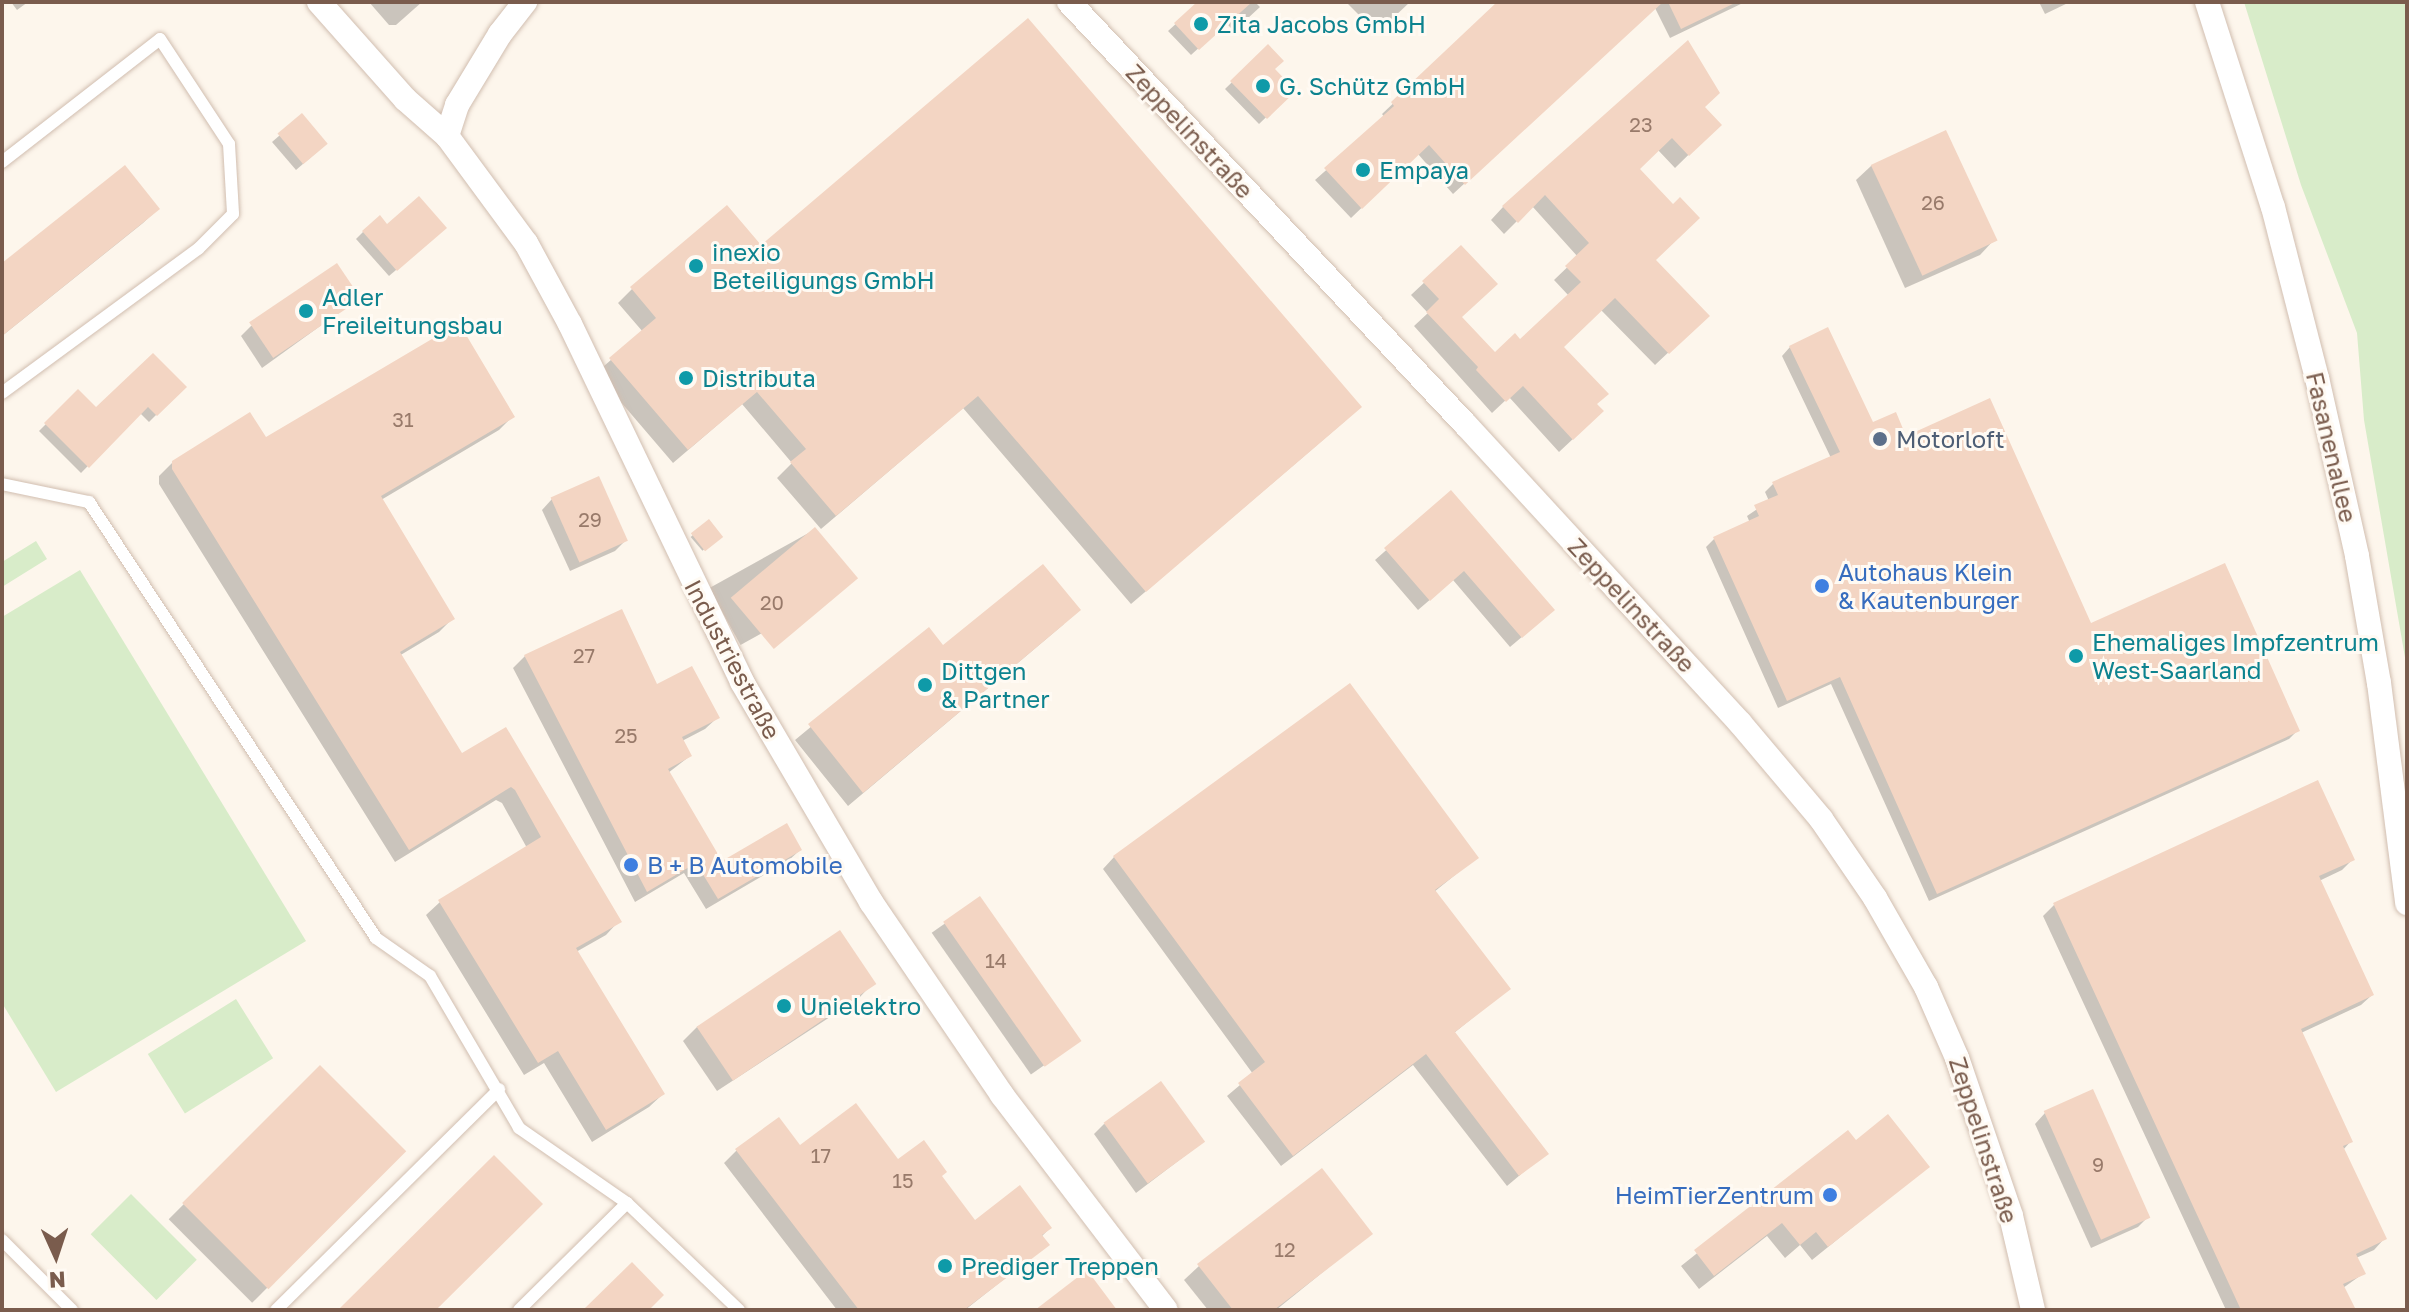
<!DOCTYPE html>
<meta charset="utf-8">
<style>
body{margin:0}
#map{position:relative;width:2409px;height:1312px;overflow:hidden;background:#fdf6ec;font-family:"Golos Text",sans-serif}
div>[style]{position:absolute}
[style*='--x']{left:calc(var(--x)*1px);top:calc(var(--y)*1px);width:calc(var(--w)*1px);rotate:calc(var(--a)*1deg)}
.green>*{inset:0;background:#d8ecc9;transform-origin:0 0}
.shadow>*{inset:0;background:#0003;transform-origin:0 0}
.building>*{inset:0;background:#f3d5c3;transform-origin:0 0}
.roads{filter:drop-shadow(0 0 2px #d1beb0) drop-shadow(0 0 2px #d1beb0)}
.lane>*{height:12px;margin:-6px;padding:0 6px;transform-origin:6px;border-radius:6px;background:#fff}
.street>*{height:24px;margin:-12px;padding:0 12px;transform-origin:12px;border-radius:12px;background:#fff}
.dots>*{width:22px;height:22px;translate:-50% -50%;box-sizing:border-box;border:4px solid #fffaf3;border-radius:50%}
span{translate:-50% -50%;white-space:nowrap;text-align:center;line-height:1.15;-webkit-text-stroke:6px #fffaf3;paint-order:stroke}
.number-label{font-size:20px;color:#987a6a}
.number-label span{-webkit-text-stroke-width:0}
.culture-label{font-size:24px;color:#0d838f}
.left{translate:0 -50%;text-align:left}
.street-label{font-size:24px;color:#7a5c4d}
.service-label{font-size:24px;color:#4e5e75}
.shop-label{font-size:24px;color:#366cbe}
.right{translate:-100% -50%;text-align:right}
.frame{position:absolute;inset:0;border:4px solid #7a5c4d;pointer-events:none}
.north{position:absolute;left:16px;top:1216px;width:80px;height:80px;-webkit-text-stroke:6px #fffaf3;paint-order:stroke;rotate:177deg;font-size:22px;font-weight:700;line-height:32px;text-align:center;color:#7a5c4d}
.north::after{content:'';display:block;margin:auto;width:28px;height:36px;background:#7a5c4d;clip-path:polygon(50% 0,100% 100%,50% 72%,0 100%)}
</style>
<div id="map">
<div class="green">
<i style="clip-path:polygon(2244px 2px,2407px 2px,2407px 669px,2364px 420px,2357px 333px,2301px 185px)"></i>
<i style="clip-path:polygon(36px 541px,47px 559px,2px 587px,2px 562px)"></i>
<i style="clip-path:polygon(80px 570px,306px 941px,56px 1092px,2px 1003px,2px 617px)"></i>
<i style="left:236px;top:999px;width:70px;height:104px;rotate:58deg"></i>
<i style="left:131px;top:1194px;width:93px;height:57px;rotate:45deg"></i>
</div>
<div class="shadow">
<i style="clip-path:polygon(11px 2px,28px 2px,17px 10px)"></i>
<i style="clip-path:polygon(369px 2px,422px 2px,396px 25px,389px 25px)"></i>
<i style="clip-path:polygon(1200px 2px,1255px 2px,1260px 7px,1234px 31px,1226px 23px,1191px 55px,1168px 31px)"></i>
<i style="clip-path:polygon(1346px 2px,1410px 2px,1377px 33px)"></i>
<i style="clip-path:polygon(1500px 2px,1745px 2px,1670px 38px,1655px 8px,1453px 194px,1418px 154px,1351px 218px,1315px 180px,1385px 118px,1382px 114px)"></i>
<i style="clip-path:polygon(2039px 2px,2070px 2px,2045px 14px)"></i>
<i style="clip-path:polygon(1268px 47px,1272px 70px,1293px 91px,1259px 124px,1225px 89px)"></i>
<i style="clip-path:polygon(1703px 107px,1719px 125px,1675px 168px,1658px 150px,1637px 170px,1654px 260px,1707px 316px,1655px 365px,1601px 310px,1562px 347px,1595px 404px,1589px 424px,1559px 452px,1509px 397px,1492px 413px,1414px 326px,1428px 313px,1411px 295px,1461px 248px,1459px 318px,1494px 355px,1520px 342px,1569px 296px,1554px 280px,1578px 257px,1532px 206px,1504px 234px,1491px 220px,1503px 207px)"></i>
<i style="clip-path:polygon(302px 116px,318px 151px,296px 170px,272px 142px)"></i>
<i style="clip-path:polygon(1945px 132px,1994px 240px,1980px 255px,1905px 288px,1856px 180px,1871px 166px)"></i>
<i style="clip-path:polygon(158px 209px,143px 223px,2px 336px,2px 265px)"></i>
<i style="clip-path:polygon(387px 227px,437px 235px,389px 276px,356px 239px,363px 232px)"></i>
<i style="clip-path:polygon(761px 248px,1345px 421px,1131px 604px,963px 408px,821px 529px,777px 478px,792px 463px,742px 404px,673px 463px,596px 373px,643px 332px,618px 303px,632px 289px)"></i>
<i style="clip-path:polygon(359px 298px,262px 368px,241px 336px,251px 326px)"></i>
<i style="clip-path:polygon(1790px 347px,1872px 425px,1905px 438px,2090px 625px,2298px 730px,2289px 739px,1929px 901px,1831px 684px,1778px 708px,1706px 547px,1715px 538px,1750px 523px,1747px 516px,1769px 501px,1765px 492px,1773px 484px,1831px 458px,1782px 356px)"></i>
<i style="clip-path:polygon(184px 387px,149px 422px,140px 413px,81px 473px,39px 431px,78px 392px,96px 410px)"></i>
<i style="clip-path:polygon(513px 416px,499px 430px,381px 500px,452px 619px,439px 632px,399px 656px,462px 756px,505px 730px,619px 921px,606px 935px,576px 952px,663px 1094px,649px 1107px,592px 1142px,544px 1063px,524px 1075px,426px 915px,440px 902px,527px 848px,502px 803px,496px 800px,395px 862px,159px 484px,159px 476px,173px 462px,265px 440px)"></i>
<i style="clip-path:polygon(1451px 493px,1542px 620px,1510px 647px,1453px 580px,1418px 610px,1375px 560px)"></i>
<i style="clip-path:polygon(552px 499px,626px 540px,615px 551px,570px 571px,542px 510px)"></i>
<i style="left:708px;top:522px;width:18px;height:23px;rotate:49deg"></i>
<i style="left:814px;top:530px;width:65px;height:120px;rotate:61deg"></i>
<i style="clip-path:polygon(1064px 624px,848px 806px,795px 740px,928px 630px,943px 648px)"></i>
<i style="clip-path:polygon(525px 656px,656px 687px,717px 718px,705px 729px,682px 741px,690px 756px,668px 773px,721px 864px,800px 850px,788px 861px,706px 909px,684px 873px,635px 902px,513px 668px)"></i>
<i style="clip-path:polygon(2317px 783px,2352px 860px,2342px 870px,2319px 881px,2372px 995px,2361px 1005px,2301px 1033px,2351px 1141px,2343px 1150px,2384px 1239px,2374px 1250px,2356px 1258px,2364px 1273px,2343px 1288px,2353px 1310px,2226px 1310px,2043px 916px,2054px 905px)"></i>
<i style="clip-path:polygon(1114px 857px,1476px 858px,1434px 892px,1508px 989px,1454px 1033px,1546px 1153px,1507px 1186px,1413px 1065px,1281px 1166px,1227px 1096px,1253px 1074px,1103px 869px)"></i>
<i style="left:980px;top:899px;width:173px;height:59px;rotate:55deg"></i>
<i style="clip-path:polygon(873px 983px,859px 998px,717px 1091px,683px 1041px,698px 1026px)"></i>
<i style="left:320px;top:1068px;width:118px;height:214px;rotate:45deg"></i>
<i style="clip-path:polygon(2045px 1113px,2149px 1216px,2138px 1227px,2091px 1248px,2035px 1124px)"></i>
<i style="clip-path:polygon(1104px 1124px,1203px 1142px,1136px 1193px,1094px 1134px)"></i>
<i style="clip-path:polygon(1848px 1133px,1856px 1143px,1927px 1167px,1812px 1260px,1800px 1245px,1785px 1258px,1767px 1236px,1699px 1289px,1681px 1266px)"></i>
<i style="clip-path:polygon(800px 1148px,898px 1162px,940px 1177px,975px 1222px,1050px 1228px,1041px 1237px,1047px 1245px,965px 1310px,837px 1310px,724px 1163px,737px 1150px)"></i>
<i style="clip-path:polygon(1370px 1234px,1276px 1310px,1208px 1310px,1184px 1280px,1199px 1266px)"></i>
</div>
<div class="building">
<i style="clip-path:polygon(1197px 2px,1252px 2px,1199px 50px,1174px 23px)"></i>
<i style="clip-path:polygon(1497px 2px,1663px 2px,1465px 185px,1429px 145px,1362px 209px,1324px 168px,1394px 106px,1391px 102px)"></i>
<i style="clip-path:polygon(1668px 2px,1737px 2px,1681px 29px)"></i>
<i style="clip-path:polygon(1028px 18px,1362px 407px,1146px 592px,978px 396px,836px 516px,790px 462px,806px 449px,757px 392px,688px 450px,609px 358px,656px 318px,630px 287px,727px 205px,761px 245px)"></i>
<i style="clip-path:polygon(1688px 40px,1720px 93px,1705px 107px,1722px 125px,1689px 156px,1672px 138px,1640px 169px,1673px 204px,1680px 197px,1700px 218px,1656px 260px,1710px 316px,1669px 354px,1615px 298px,1564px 347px,1609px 394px,1597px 404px,1604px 411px,1573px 440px,1523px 386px,1506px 402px,1476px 370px,1478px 367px,1426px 312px,1439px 299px,1422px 281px,1461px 245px,1498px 284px,1462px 317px,1495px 352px,1515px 333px,1520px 339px,1581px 282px,1565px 266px,1589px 243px,1545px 195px,1518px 223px,1502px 206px)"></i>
<i style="clip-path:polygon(1268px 44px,1284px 61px,1275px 69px,1296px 91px,1267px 119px,1230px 81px)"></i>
<i style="left:302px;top:113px;width:40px;height:32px;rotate:50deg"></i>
<i style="left:1946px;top:130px;width:122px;height:83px;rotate:65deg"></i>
<i style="clip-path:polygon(125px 165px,160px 209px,2px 336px,2px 263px)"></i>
<i style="clip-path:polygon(419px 196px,447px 228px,397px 271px,362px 231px,380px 215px,387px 224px)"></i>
<i style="left:337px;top:263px;width:43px;height:106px;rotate:56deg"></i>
<i style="clip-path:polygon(459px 323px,515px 417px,381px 496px,455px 619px,400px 652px,462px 753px,506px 727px,622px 922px,576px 948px,665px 1094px,606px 1130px,558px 1051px,538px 1063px,438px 900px,541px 837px,515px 790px,511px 787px,409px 850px,172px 469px,172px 461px,250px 412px,266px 437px)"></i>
<i style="clip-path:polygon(1828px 327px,1873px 422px,1896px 412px,1906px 436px,1990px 398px,2091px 623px,2225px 563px,2300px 731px,1937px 894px,1840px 677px,1787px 701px,1713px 537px,1759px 516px,1754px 505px,1778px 495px,1772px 482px,1840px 452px,1789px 346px)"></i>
<i style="clip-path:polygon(153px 353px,187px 387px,157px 416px,148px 407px,89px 468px,44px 423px,78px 389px,96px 407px)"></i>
<i style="left:599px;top:476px;width:71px;height:53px;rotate:66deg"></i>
<i style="clip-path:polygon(1451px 490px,1555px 610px,1522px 638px,1464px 571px,1430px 601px,1384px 548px)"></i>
<i style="left:709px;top:519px;width:23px;height:23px;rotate:52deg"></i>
<i style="left:815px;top:527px;width:67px;height:110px;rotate:50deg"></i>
<i style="clip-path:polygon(1043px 564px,1081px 610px,863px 793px,808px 724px,929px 627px,943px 645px)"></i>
<i style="clip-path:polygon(622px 609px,657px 684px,692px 666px,720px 718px,682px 737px,692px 756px,668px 769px,722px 861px,787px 823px,802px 850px,718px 899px,696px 863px,647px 892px,524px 655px)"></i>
<i style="clip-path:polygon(1350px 683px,1479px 858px,1435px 890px,1511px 989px,1455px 1032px,1549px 1154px,1519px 1176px,1426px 1054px,1293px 1156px,1238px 1083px,1265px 1062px,1113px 856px)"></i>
<i style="clip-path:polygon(2318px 780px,2355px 860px,2319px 876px,2374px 995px,2301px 1029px,2353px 1142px,2343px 1146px,2387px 1239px,2356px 1254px,2366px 1274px,2343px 1284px,2356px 1310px,2241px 1310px,2053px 903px)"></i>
<i style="left:980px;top:896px;width:177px;height:45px;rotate:55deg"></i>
<i style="left:840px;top:930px;width:65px;height:173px;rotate:56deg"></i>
<i style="left:320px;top:1065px;width:122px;height:195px;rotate:45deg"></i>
<i style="left:1161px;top:1081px;width:75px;height:71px;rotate:54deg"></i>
<i style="left:2093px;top:1089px;width:141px;height:54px;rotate:66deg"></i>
<i style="clip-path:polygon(856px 1103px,898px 1159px,924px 1140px,947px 1172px,942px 1176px,975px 1220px,1020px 1185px,1052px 1228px,1042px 1235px,1050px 1245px,964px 1310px,859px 1310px,735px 1149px,779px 1117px,800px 1145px)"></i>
<i style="clip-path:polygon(1888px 1114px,1930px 1167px,1828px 1247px,1816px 1232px,1800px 1245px,1782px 1223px,1714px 1276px,1694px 1250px,1848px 1130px,1856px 1140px)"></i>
<i style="clip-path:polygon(494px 1155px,543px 1204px,436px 1310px,338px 1310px)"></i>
<i style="clip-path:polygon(1322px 1168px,1373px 1234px,1274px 1310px,1233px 1310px,1197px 1264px)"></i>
<i style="clip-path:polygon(632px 1262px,664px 1295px,649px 1310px,583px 1310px)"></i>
<i style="clip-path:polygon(1087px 1270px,1117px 1310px,1035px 1310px)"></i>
</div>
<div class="roads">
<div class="lane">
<i style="--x:2;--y:162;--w:200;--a:-37.9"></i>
<i style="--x:160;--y:39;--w:126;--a:56.7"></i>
<i style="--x:229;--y:144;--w:70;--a:86.7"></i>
<i style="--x:233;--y:214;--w:49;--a:135"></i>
<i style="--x:198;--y:249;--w:243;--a:143.7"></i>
<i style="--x:2;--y:484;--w:89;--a:11.7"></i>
<i style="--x:89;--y:502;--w:522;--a:56.64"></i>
<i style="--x:376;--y:938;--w:66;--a:35.1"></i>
<i style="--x:430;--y:976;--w:176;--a:59.6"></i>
<i style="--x:519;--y:1128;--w:131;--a:34.8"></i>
<i style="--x:627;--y:1203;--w:155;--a:43.7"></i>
<i style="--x:2;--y:1240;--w:99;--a:45"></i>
<i style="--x:276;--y:1310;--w:314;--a:-44.7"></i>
<i style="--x:519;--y:1310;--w:152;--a:-44.7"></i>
</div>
<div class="street">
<i style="--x:319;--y:2;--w:130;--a:48.4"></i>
<i style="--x:405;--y:99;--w:56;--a:41.4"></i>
<i style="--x:447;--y:136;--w:133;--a:53.6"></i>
<i style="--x:526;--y:243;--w:92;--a:61.5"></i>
<i style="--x:570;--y:324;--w:397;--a:64.3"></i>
<i style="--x:742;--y:682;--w:255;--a:59.6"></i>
<i style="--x:871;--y:902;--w:233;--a:55.8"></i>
<i style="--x:1002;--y:1095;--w:270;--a:52.7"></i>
<i style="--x:1069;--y:2;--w:580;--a:46.82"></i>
<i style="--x:1466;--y:425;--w:405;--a:47.4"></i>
<i style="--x:1740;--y:723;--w:126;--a:49.8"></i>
<i style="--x:1821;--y:819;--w:96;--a:55.6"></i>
<i style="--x:1875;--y:898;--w:103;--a:60.2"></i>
<i style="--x:1926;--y:987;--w:77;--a:66.4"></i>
<i style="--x:1957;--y:1058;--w:167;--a:71.1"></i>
<i style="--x:2011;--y:1216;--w:97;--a:76.8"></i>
<i style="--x:2207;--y:2;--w:215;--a:72.2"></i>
<i style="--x:2273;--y:207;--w:177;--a:75.6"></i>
<i style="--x:2317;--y:378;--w:182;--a:77.3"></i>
<i style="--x:2357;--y:556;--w:129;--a:80.2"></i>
<i style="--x:2379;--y:683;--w:222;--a:82.7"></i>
<i style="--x:447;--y:136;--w:33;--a:-72"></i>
<i style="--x:457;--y:105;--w:83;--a:-58.8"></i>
<i style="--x:500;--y:34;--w:41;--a:-52"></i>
</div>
</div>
<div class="dots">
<i style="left:1201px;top:24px;background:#0f9aa8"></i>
<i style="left:1263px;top:86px;background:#0f9aa8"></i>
<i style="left:1363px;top:170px;background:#0f9aa8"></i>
<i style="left:696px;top:266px;background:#0f9aa8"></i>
<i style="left:306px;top:311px;background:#0f9aa8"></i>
<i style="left:686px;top:378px;background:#0f9aa8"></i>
<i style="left:1880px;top:439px;background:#5c6f8a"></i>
<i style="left:1822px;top:586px;background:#3f7fe0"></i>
<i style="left:2076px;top:656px;background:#0f9aa8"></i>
<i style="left:925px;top:685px;background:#0f9aa8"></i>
<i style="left:631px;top:865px;background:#3f7fe0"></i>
<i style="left:784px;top:1006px;background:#0f9aa8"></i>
<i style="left:1830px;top:1195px;background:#3f7fe0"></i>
<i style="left:945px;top:1266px;background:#0f9aa8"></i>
</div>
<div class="number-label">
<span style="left:1641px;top:124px">23</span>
<span style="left:1933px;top:202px">26</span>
<span style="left:403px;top:419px">31</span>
<span style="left:590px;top:519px">29</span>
<span style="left:772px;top:602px">20</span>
<span style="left:584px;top:655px">27</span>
<span style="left:626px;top:735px">25</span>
<span style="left:996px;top:960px">14</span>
<span style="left:821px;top:1155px">17</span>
<span style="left:2098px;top:1164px">9</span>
<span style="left:903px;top:1180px">15</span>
<span style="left:1285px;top:1249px">12</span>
</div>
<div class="culture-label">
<span class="left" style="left:1217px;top:24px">Zita Jacobs GmbH</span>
<span class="left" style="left:1279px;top:86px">G. Schütz GmbH</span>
<span class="left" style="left:1379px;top:170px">Empaya</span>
<span class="left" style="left:712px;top:266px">inexio<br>Beteiligungs GmbH</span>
<span class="left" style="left:322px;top:311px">Adler<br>Freileitungsbau</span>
<span class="left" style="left:702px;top:378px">Distributa</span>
<span class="left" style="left:2092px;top:656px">Ehemaliges Impfzentrum<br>West-Saarland</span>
<span class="left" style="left:941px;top:685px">Dittgen<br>&amp; Partner</span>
<span class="left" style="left:800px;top:1006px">Unielektro</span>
<span class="left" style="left:961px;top:1266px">Prediger Treppen</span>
</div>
<div class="street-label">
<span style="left:1190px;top:131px;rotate:47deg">Zeppelinstraße</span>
<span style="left:2332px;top:447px;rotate:77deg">Fasanenallee</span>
<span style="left:1632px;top:605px;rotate:47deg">Zeppelinstraße</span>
<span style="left:733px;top:659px;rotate:62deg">Industriestraße</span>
<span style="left:1984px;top:1140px;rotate:72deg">Zeppelinstraße</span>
</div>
<div class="service-label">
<span class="left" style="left:1896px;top:439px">Motorloft</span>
</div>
<div class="shop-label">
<span class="left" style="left:1838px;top:586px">Autohaus Klein<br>&amp; Kautenburger</span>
<span class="left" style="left:647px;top:865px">B + B Automobile</span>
<span class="right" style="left:1814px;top:1195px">HeimTierZentrum</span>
</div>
<div class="frame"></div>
<div class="north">N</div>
</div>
